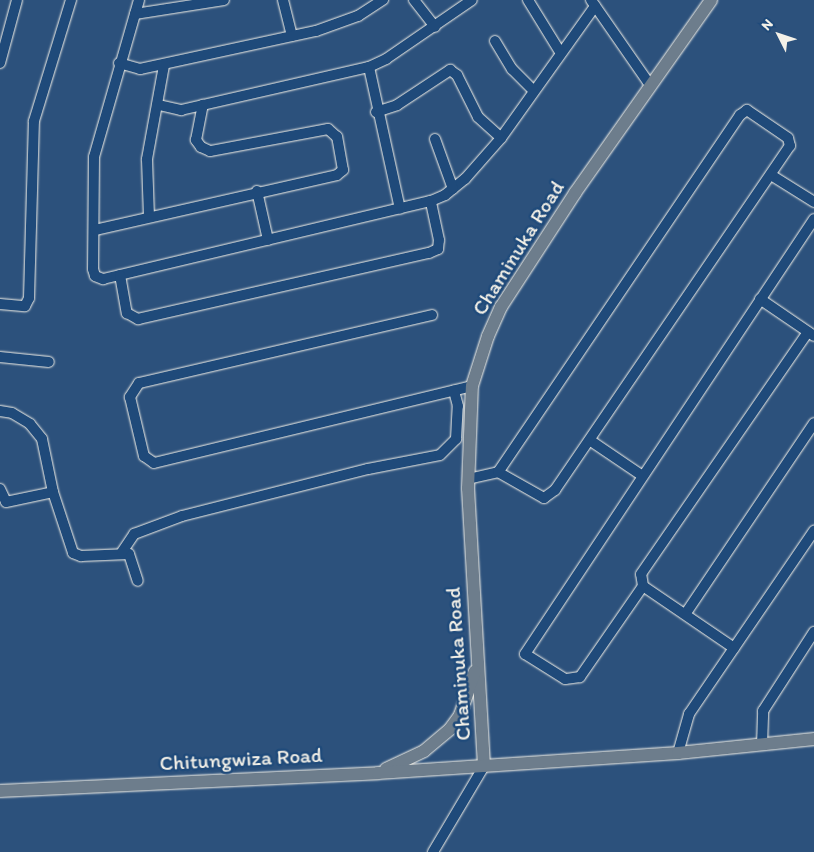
<!DOCTYPE html>
<style>
body{margin:0}
#map{position:relative;width:814px;height:852px;overflow:hidden;background:#2c517c;font-family:Itim,sans-serif}
div>[style]{position:absolute}
[style*='--x']{left:calc(var(--x)*1px);top:calc(var(--y)*1px);width:calc(var(--w)*1px);rotate:calc(var(--a)*1deg)}
.roads{filter:drop-shadow(0 0 1px #f4f1e8) drop-shadow(0 0 1px #f4f1e8)}
.minor>*{height:10px;margin:-5px;padding:0 5px;transform-origin:5px;border-radius:5px;background:#1f4a7a}
.major>*{height:12px;margin:-6px;padding:0 6px;transform-origin:6px;border-radius:6px;background:#6d7d8c}
span{translate:-50% -50%;white-space:nowrap;text-align:center;line-height:1.15;-webkit-text-stroke:5px #1f4a7a;paint-order:stroke}
.street-label{font-size:21px;color:#f4f1e8}
.north{position:absolute;left:754px;top:10px;width:50px;height:50px;-webkit-text-stroke:4px #1f4a7a;paint-order:stroke;rotate:311deg;font-size:14px;font-weight:700;line-height:20px;text-align:center;color:#f4f1e8}
.north::after{content:'';display:block;margin:auto;width:18px;height:22px;background:#f4f1e8;clip-path:polygon(50% 0,100% 100%,50% 72%,0 100%)}
</style>
<div id="map">
<div class="roads">
<div class="minor">
<i style="--x:139;--y:0;--w:163;--a:106"></i>
<i style="--x:94;--y:157;--w:112;--a:90.5"></i>
<i style="--x:93;--y:269;--w:7;--a:74"></i>
<i style="--x:95;--y:276;--w:9;--a:21"></i>
<i style="--x:103;--y:279;--w:337;--a:-13.4"></i>
<i style="--x:431;--y:201;--w:15;--a:-23"></i>
<i style="--x:445;--y:195;--w:26;--a:-39"></i>
<i style="--x:465;--y:179;--w:55;--a:-48.7"></i>
<i style="--x:501;--y:138;--w:162;--a:-54.5"></i>
<i style="--x:283;--y:0;--w:37;--a:76"></i>
<i style="--x:414;--y:0;--w:34;--a:52"></i>
<i style="--x:528;--y:0;--w:61;--a:58.4"></i>
<i style="--x:591;--y:0;--w:103;--a:55.2"></i>
<i style="--x:135;--y:14;--w:90;--a:-8.9"></i>
<i style="--x:495;--y:41;--w:33;--a:59"></i>
<i style="--x:512;--y:69;--w:30;--a:45"></i>
<i style="--x:0;--y:63;--w:65;--a:-74.9"></i>
<i style="--x:119;--y:63;--w:22;--a:16"></i>
<i style="--x:140;--y:69;--w:180;--a:-12.2"></i>
<i style="--x:316;--y:31;--w:45;--a:-19.7"></i>
<i style="--x:358;--y:16;--w:30;--a:-33"></i>
<i style="--x:369;--y:67;--w:145;--a:77.7"></i>
<i style="--x:159;--y:105;--w:23;--a:13"></i>
<i style="--x:181;--y:110;--w:193;--a:-12.9"></i>
<i style="--x:369;--y:67;--w:19;--a:-25"></i>
<i style="--x:386;--y:59;--w:104;--a:-34.5"></i>
<i style="--x:376;--y:112;--w:22;--a:-18"></i>
<i style="--x:397;--y:105;--w:64;--a:-33.4"></i>
<i style="--x:450;--y:70;--w:9;--a:36"></i>
<i style="--x:457;--y:75;--w:47;--a:63.4"></i>
<i style="--x:478;--y:117;--w:31;--a:42"></i>
<i style="--x:435;--y:139;--w:53;--a:70.2"></i>
<i style="--x:771;--y:175;--w:51;--a:32.1"></i>
<i style="--x:257;--y:191;--w:50;--a:77.3"></i>
<i style="--x:149;--y:217;--w:58;--a:-92"></i>
<i style="--x:147;--y:159;--w:96;--a:-79.7"></i>
<i style="--x:95;--y:230;--w:248;--a:-12.8"></i>
<i style="--x:337;--y:175;--w:8;--a:-40"></i>
<i style="--x:343;--y:170;--w:34;--a:-100"></i>
<i style="--x:337;--y:137;--w:12;--a:-138"></i>
<i style="--x:328;--y:129;--w:120;--a:169.4"></i>
<i style="--x:210;--y:151;--w:10;--a:-156"></i>
<i style="--x:201;--y:147;--w:9;--a:-126"></i>
<i style="--x:196;--y:140;--w:36;--a:-79"></i>
<i style="--x:120;--y:275;--w:39;--a:80"></i>
<i style="--x:127;--y:313;--w:13;--a:29"></i>
<i style="--x:138;--y:319;--w:298;--a:-12.8"></i>
<i style="--x:429;--y:253;--w:10;--a:-24"></i>
<i style="--x:438;--y:249;--w:9;--a:-84"></i>
<i style="--x:439;--y:240;--w:40;--a:-102"></i>
<i style="--x:760;--y:299;--w:65;--a:34.4"></i>
<i style="--x:0;--y:304;--w:25;--a:5"></i>
<i style="--x:25;--y:306;--w:9;--a:-63"></i>
<i style="--x:29;--y:298;--w:177;--a:-88.4"></i>
<i style="--x:34;--y:121;--w:127;--a:-73"></i>
<i style="--x:432;--y:315;--w:301;--a:166.9"></i>
<i style="--x:139;--y:383;--w:17;--a:123"></i>
<i style="--x:130;--y:397;--w:61;--a:76.7"></i>
<i style="--x:144;--y:456;--w:12;--a:35"></i>
<i style="--x:154;--y:463;--w:327;--a:-13.6"></i>
<i style="--x:0;--y:357;--w:49;--a:5.8"></i>
<i style="--x:0;--y:411;--w:12;--a:9"></i>
<i style="--x:12;--y:413;--w:21;--a:31"></i>
<i style="--x:30;--y:424;--w:19;--a:51"></i>
<i style="--x:42;--y:439;--w:54;--a:78.3"></i>
<i style="--x:591;--y:441;--w:60;--a:34.2"></i>
<i style="--x:468;--y:479;--w:31;--a:-13"></i>
<i style="--x:498;--y:472;--w:53;--a:29.5"></i>
<i style="--x:544;--y:498;--w:14;--a:-36"></i>
<i style="--x:555;--y:490;--w:417;--a:-55.7"></i>
<i style="--x:790;--y:146;--w:8;--a:-104"></i>
<i style="--x:788;--y:138;--w:50;--a:-145.7"></i>
<i style="--x:747;--y:110;--w:9;--a:144"></i>
<i style="--x:740;--y:115;--w:431;--a:124.1"></i>
<i style="--x:0;--y:489;--w:14;--a:65"></i>
<i style="--x:6;--y:502;--w:48;--a:-12"></i>
<i style="--x:53;--y:492;--w:64;--a:71.8"></i>
<i style="--x:73;--y:553;--w:9;--a:21"></i>
<i style="--x:81;--y:556;--w:48;--a:-2.4"></i>
<i style="--x:129;--y:554;--w:28;--a:72"></i>
<i style="--x:122;--y:552;--w:22;--a:-56"></i>
<i style="--x:134;--y:534;--w:51;--a:-20.6"></i>
<i style="--x:182;--y:516;--w:192;--a:-14.2"></i>
<i style="--x:368;--y:469;--w:73;--a:-11"></i>
<i style="--x:440;--y:455;--w:23;--a:-45"></i>
<i style="--x:456;--y:439;--w:33;--a:-87"></i>
<i style="--x:458;--y:406;--w:16;--a:-105"></i>
<i style="--x:643;--y:586;--w:111;--a:124.7"></i>
<i style="--x:580;--y:677;--w:15;--a:172"></i>
<i style="--x:565;--y:679;--w:47;--a:-148"></i>
<i style="--x:525;--y:654;--w:522;--a:-56.4"></i>
<i style="--x:686;--y:613;--w:229;--a:-56"></i>
<i style="--x:734;--y:648;--w:110;--a:-145.7"></i>
<i style="--x:643;--y:586;--w:12;--a:-99"></i>
<i style="--x:641;--y:574;--w:294;--a:-55.4"></i>
<i style="--x:762;--y:745;--w:34;--a:-88"></i>
<i style="--x:763;--y:711;--w:94;--a:-57.2"></i>
<i style="--x:678;--y:753;--w:41;--a:-74.2"></i>
<i style="--x:689;--y:714;--w:222;--a:-55.7"></i>
<i style="--x:433;--y:852;--w:100;--a:-59.3"></i>
</div>
<div class="major">
<i style="--x:484;--y:766;--w:278;--a:-93.3"></i>
<i style="--x:468;--y:488;--w:102;--a:-87.8"></i>
<i style="--x:472;--y:386;--w:52;--a:-72.3"></i>
<i style="--x:488;--y:336;--w:32;--a:-66"></i>
<i style="--x:501;--y:307;--w:136;--a:-57"></i>
<i style="--x:575;--y:193;--w:236;--a:-54.8"></i>
<i style="--x:386;--y:769;--w:42;--a:-25.3"></i>
<i style="--x:424;--y:751;--w:34;--a:-40"></i>
<i style="--x:450;--y:729;--w:17;--a:-54"></i>
<i style="--x:460;--y:715;--w:46;--a:-71.2"></i>
<i style="--x:0;--y:791;--w:378;--a:-2.7"></i>
<i style="--x:378;--y:773;--w:301;--a:-3.8"></i>
<i style="--x:678;--y:753;--w:137;--a:-5.9"></i>
</div>
</div>
<div class="street-label">
<span style="left:518px;top:248px;rotate:-58deg">Chaminuka Road</span>
<span style="left:458px;top:664px;rotate:-94deg">Chaminuka Road</span>
<span style="left:241px;top:759px;rotate:-3deg">Chitungwiza Road</span>
</div>
<div class="north">N</div>
</div>
